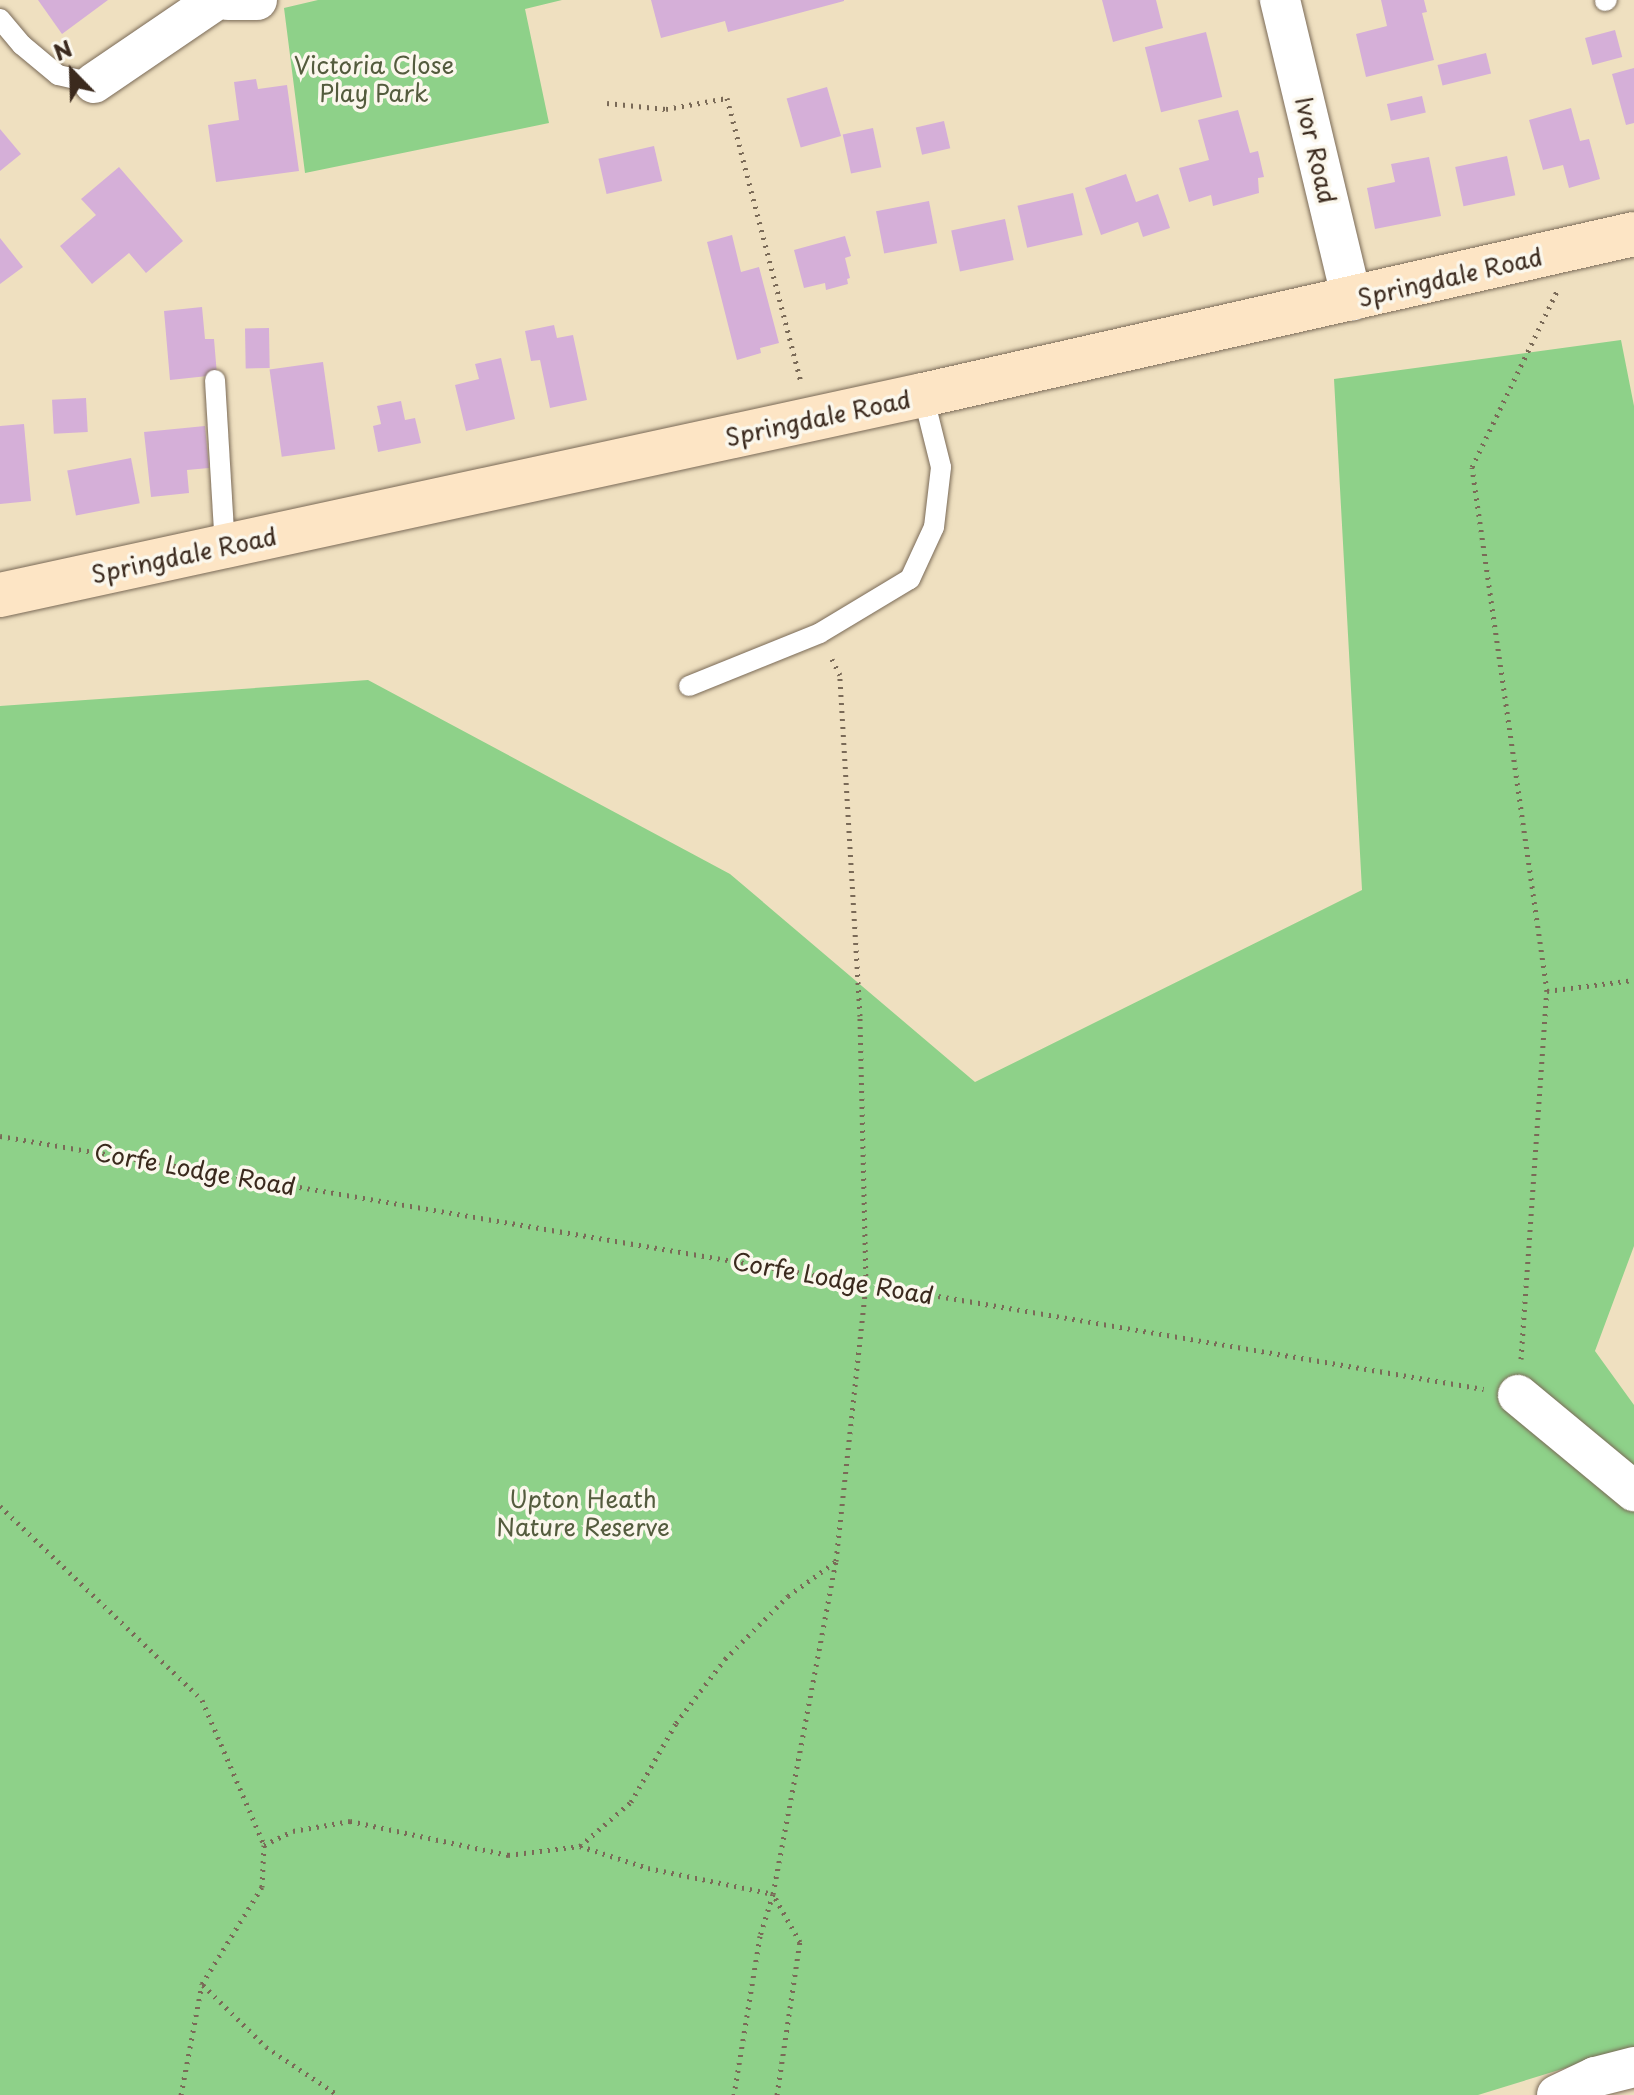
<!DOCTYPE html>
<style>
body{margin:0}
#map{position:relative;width:1634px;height:2095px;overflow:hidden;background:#efe0c0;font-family:"Playpen Sans",sans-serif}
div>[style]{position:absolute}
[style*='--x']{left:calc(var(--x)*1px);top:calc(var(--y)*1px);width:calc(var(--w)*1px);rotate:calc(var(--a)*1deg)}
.green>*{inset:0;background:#8ed189}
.building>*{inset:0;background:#d5afd8;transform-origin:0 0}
.path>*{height:5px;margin-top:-2.5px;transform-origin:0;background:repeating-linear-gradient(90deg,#7a6a57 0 2px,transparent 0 8px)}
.roads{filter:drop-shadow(0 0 2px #7a6a57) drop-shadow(0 0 2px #7a6a57)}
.lane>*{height:20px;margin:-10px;padding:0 10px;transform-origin:10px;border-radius:10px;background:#fff}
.street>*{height:40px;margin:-20px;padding:0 20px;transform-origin:20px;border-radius:20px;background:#fff}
.secondary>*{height:44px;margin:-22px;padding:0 22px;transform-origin:22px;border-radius:22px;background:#fde5c5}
span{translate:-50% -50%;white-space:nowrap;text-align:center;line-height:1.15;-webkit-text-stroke:7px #fbf7ec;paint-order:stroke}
.park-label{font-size:24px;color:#545c3e}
.street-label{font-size:24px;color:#3b2a1e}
.north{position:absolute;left:32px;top:32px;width:80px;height:80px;-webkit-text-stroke:6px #fbf7ec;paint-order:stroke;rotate:337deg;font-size:22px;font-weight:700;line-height:32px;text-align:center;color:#3b2a1e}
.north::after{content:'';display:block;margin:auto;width:28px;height:36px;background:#3b2a1e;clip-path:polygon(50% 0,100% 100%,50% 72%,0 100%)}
</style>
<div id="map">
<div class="green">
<i style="clip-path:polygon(318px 0,562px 0,525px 9px,549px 123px,305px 173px,284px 8px)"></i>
<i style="clip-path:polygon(1621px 340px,1634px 406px,1634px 1246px,1595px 1351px,1634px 1405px,1634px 2047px,1478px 2095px,0 2095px,0 706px,368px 680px,730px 874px,975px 1082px,1362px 890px,1334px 379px)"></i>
</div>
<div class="building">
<i style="clip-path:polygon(38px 0,108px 0,62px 34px)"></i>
<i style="clip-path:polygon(651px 0,844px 0,844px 1px,728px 32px,725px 21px,661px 38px)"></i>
<i style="clip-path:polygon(1102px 0,1156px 0,1163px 28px,1113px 42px)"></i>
<i style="clip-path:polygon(1381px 0,1424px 0,1427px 12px,1422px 13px,1434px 60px,1366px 77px,1356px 34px,1387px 26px)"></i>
<i style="left:1615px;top:30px;width:28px;height:31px;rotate:75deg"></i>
<i style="left:1206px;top:32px;width:67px;height:63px;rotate:76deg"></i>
<i style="left:1486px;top:53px;width:21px;height:50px;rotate:76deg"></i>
<i style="clip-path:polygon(1634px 68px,1634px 123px,1626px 125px,1612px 74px)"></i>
<i style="clip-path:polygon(256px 79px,258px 89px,287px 85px,299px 171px,216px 182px,208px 125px,239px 120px,234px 82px)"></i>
<i style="left:827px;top:87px;width:51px;height:42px;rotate:74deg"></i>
<i style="left:1422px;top:96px;width:17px;height:36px;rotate:77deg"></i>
<i style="clip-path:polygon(1571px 108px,1580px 141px,1589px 139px,1600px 179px,1569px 188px,1563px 165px,1543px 170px,1529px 120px)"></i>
<i style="clip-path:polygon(1238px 110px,1250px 153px,1258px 151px,1264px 177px,1258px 178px,1259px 193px,1213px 206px,1211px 195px,1189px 202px,1179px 168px,1209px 160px,1198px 120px)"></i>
<i style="left:944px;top:121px;width:28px;height:29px;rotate:77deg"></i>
<i style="left:873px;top:128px;width:40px;height:31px;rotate:78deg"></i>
<i style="clip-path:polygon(0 129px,21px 154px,0 171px)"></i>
<i style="left:654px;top:146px;width:36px;height:57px;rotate:77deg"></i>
<i style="left:1507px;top:156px;width:40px;height:53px;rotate:78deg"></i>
<i style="clip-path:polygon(1429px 157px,1441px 216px,1375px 229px,1367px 188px,1395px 182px,1391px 164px)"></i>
<i style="clip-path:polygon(119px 167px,183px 241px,146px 273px,129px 253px,92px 284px,60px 246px,96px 215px,81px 199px)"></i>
<i style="clip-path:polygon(1126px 174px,1136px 202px,1158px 194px,1170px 228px,1143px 237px,1138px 222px,1101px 235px,1085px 188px)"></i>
<i style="left:1073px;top:193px;width:43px;height:57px;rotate:77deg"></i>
<i style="left:929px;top:201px;width:43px;height:54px;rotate:79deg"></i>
<i style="left:1005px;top:219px;width:42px;height:55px;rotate:78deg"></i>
<i style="clip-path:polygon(732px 235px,741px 272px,759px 267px,779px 343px,760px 348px,761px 353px,737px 360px,707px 242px)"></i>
<i style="clip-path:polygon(845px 236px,851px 256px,845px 258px,850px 278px,847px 279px,848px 284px,826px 290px,825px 283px,804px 288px,794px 250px)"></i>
<i style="clip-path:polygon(0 238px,23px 267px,0 284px)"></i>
<i style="clip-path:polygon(202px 307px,205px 339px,214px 339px,217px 375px,170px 380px,164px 311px)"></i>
<i style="clip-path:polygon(554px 325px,557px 338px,573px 335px,587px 400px,550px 408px,540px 360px,531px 361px,525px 331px)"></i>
<i style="left:269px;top:328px;width:40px;height:24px;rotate:89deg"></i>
<i style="clip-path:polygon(501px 358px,515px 419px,466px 431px,455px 385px,479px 379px,475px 364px)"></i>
<i style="left:323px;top:362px;width:88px;height:54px;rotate:82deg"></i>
<i style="left:86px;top:398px;width:34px;height:34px;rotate:87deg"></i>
<i style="clip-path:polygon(401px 401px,405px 420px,415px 418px,421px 443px,378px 452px,373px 426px,381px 424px,377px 406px)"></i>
<i style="clip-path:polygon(24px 424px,31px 501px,0 504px,0 426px)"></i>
<i style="clip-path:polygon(205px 426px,209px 468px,187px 470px,189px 493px,151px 497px,144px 432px)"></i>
<i style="left:131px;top:458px;width:46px;height:65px;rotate:79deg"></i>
</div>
<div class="path">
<i style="--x:607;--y:103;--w:59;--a:5.8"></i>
<i style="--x:666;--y:109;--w:62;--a:-10.2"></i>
<i style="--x:727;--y:98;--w:294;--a:75.4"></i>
<i style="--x:1547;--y:991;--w:88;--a:-7.2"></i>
<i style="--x:0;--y:1136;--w:1505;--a:9.68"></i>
<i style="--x:1521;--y:1359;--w:369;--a:-86"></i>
<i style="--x:1547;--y:991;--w:529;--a:-98.15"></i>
<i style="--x:1472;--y:467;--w:195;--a:-64.2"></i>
<i style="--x:0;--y:1506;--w:280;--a:43.8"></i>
<i style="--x:202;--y:1700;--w:158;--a:66.8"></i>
<i style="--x:580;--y:1846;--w:71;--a:17.9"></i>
<i style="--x:648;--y:1868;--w:128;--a:11.7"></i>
<i style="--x:773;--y:1894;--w:44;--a:107.2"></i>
<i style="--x:760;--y:1936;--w:161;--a:99.3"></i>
<i style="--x:203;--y:1985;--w:88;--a:44.5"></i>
<i style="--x:266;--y:2047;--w:87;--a:33.7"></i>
<i style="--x:181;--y:2095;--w:113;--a:-79.3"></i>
<i style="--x:202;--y:1984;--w:114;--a:-58.3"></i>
<i style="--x:262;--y:1887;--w:42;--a:-87.3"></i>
<i style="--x:264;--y:1845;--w:32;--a:-26"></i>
<i style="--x:293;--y:1831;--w:58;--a:-10"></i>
<i style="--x:350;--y:1821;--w:162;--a:12.1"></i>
<i style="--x:508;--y:1855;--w:73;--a:-7.1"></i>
<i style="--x:580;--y:1846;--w:67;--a:-40.8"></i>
<i style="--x:631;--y:1802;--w:91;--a:-60.3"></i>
<i style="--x:676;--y:1723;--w:81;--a:-52.6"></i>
<i style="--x:725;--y:1659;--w:89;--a:-45"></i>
<i style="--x:788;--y:1596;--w:58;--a:-35.9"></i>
<i style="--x:777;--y:2095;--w:155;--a:-81.5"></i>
<i style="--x:800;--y:1942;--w:55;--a:-119.4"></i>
<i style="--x:773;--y:1894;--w:339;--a:-79.3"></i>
<i style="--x:836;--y:1561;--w:279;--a:-83.8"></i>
<i style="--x:866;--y:1284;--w:268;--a:-91.3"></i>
<i style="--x:860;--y:1016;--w:342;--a:-93.4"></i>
<i style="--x:840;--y:675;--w:18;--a:-117"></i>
</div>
<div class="roads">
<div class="lane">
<i style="--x:1605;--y:1;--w:2;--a:-27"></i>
<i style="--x:0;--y:19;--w:34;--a:50"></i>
<i style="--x:22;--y:45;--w:47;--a:39.8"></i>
<i style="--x:58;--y:75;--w:37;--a:13"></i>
<i style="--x:215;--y:380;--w:166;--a:86.6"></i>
<i style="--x:689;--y:686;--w:141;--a:-22"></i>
<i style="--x:820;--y:633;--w:105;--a:-31"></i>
<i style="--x:910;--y:579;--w:57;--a:-65.2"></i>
<i style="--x:934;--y:527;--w:60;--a:-83.3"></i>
<i style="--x:941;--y:467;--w:74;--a:-104"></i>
</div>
<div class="street">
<i style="--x:228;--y:0;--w:29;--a:0"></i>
<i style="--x:1280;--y:0;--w:309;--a:76.5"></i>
<i style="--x:94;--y:83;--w:148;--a:-34.2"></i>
<i style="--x:1518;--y:1395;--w:151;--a:39.6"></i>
<i style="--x:1557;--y:2095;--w:42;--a:-25.3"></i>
<i style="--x:1595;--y:2077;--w:40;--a:-14.4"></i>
</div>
<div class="secondary">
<i style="--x:0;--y:595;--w:944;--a:-12.23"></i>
<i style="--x:923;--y:395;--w:729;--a:-12.76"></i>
</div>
</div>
<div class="park-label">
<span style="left:374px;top:79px">Victoria Close<br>Play Park</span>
<span style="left:583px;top:1513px">Upton Heath<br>Nature Reserve</span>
</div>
<div class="street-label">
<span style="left:1316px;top:150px;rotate:77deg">Ivor Road</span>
<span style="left:1450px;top:277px;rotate:-13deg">Springdale Road</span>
<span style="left:818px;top:418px;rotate:-12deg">Springdale Road</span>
<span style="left:184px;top:555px;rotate:-12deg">Springdale Road</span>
<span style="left:195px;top:1169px;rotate:10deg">Corfe Lodge Road</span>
<span style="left:833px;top:1278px;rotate:10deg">Corfe Lodge Road</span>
</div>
<div class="north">N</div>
</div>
